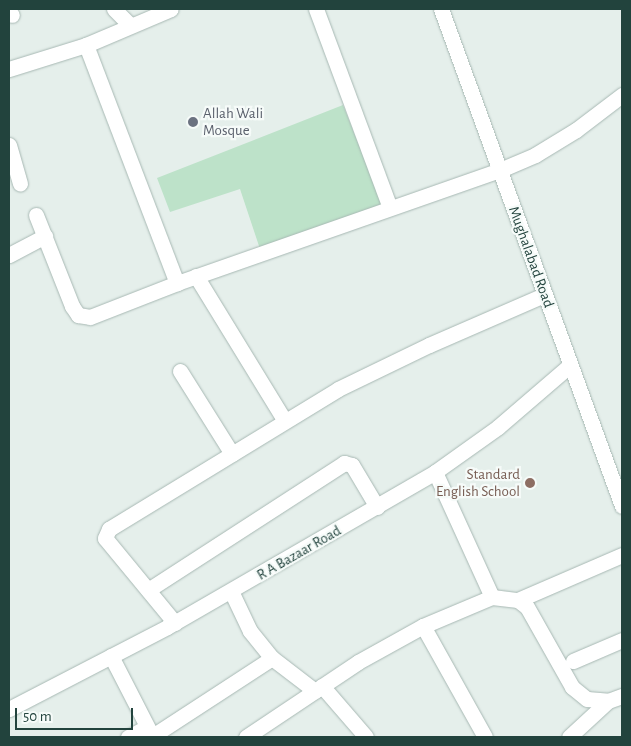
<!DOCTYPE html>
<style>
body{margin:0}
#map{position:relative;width:631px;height:746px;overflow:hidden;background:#e5efeb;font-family:"Alegreya Sans",sans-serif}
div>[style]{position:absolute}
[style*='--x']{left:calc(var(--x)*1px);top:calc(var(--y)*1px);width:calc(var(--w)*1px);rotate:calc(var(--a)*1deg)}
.green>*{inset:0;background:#bde2c9}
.roads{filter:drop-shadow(0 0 1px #a7b8b3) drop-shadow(0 0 1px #a7b8b3)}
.minor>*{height:15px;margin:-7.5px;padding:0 7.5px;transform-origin:7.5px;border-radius:7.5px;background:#fff}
.dots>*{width:14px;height:14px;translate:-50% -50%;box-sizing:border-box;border:2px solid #f6fbf9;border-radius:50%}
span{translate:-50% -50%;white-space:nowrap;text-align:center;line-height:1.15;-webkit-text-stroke:4.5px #f6fbf9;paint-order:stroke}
.worship-label{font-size:15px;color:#5b616d}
.left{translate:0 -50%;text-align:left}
.street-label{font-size:15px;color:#22433d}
.education-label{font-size:15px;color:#785e54}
.right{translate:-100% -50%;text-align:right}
.frame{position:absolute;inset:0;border:10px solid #22433d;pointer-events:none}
.scale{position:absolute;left:15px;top:708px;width:118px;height:22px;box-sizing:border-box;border:2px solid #22433d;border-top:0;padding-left:6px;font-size:15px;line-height:18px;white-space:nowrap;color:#22433d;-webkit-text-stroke:4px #f6fbf9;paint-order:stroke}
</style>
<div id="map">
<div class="green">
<i style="clip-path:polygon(343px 105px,384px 208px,261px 252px,240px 189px,170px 212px,157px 178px)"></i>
</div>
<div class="roads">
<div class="minor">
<i style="--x:114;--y:9;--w:21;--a:45"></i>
<i style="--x:316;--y:9;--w:212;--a:69.6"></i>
<i style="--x:441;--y:9;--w:529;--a:69.99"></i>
<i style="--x:9;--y:12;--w:4;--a:45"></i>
<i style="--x:86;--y:45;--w:255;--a:69.1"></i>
<i style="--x:9;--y:69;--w:81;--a:-17.3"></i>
<i style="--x:86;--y:45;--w:92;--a:-23"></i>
<i style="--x:9;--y:145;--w:40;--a:74"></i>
<i style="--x:36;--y:215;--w:98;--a:68.4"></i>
<i style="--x:72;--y:306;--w:11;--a:56"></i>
<i style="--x:78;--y:315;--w:12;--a:9"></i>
<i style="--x:90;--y:317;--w:93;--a:-21.3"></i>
<i style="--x:177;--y:283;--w:342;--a:-19.3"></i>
<i style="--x:500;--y:170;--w:38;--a:-23"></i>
<i style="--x:535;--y:155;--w:48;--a:-31.4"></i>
<i style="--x:576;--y:130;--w:58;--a:-37.3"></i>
<i style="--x:9;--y:255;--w:41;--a:-27.8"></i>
<i style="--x:196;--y:276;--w:170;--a:58.5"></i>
<i style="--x:180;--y:371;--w:98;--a:57.9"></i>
<i style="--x:435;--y:472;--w:137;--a:65.5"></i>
<i style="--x:148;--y:590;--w:234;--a:-32.9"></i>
<i style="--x:344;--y:463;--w:8;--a:14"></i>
<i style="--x:352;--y:465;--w:49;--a:59.2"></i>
<i style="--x:231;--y:591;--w:44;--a:64.6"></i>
<i style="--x:250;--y:631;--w:35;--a:51"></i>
<i style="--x:272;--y:658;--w:54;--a:37.5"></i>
<i style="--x:518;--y:600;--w:113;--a:-23.4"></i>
<i style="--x:175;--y:623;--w:110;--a:-129.5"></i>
<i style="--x:105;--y:538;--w:10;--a:-66"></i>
<i style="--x:109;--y:529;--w:268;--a:-31.4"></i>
<i style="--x:338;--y:389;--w:101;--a:-25.8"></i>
<i style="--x:429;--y:345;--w:125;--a:-23.5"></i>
<i style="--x:423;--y:626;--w:127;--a:60.8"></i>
<i style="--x:111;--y:656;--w:85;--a:62.8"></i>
<i style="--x:150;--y:732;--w:5;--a:37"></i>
<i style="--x:154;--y:735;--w:141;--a:-33.1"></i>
<i style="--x:573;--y:661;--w:53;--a:-23.2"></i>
<i style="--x:322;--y:686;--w:67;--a:49.2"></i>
<i style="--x:9;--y:709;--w:178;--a:-27.4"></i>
<i style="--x:167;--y:627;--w:310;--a:-30"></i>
<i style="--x:435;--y:472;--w:77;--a:-35.5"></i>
<i style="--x:498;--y:427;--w:94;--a:-40.7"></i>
<i style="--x:128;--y:737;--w:21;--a:-28"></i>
<i style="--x:246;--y:737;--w:135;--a:-33.8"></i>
<i style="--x:358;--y:662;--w:74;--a:-29"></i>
<i style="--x:423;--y:626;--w:75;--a:-22.8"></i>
<i style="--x:492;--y:597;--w:26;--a:7"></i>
<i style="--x:518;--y:600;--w:11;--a:38"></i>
<i style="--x:527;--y:607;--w:92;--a:60.6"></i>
<i style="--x:572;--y:687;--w:19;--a:39"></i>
<i style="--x:587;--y:699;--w:21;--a:5"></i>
<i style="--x:608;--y:701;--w:15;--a:-20"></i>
<i style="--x:569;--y:737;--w:53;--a:-42.7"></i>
</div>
</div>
<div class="dots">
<i style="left:193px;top:122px;background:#6b7280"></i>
<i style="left:530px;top:483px;background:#8d6e63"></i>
</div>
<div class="worship-label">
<span class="left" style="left:203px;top:122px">Allah Wali<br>Mosque</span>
</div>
<div class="street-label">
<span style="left:531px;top:257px;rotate:70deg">Mughalabad Road</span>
<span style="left:299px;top:553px;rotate:-30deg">R A Bazaar Road</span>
</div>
<div class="education-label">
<span class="right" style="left:520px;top:483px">Standard<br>English School</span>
</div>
<div class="frame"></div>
<div class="scale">50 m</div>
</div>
